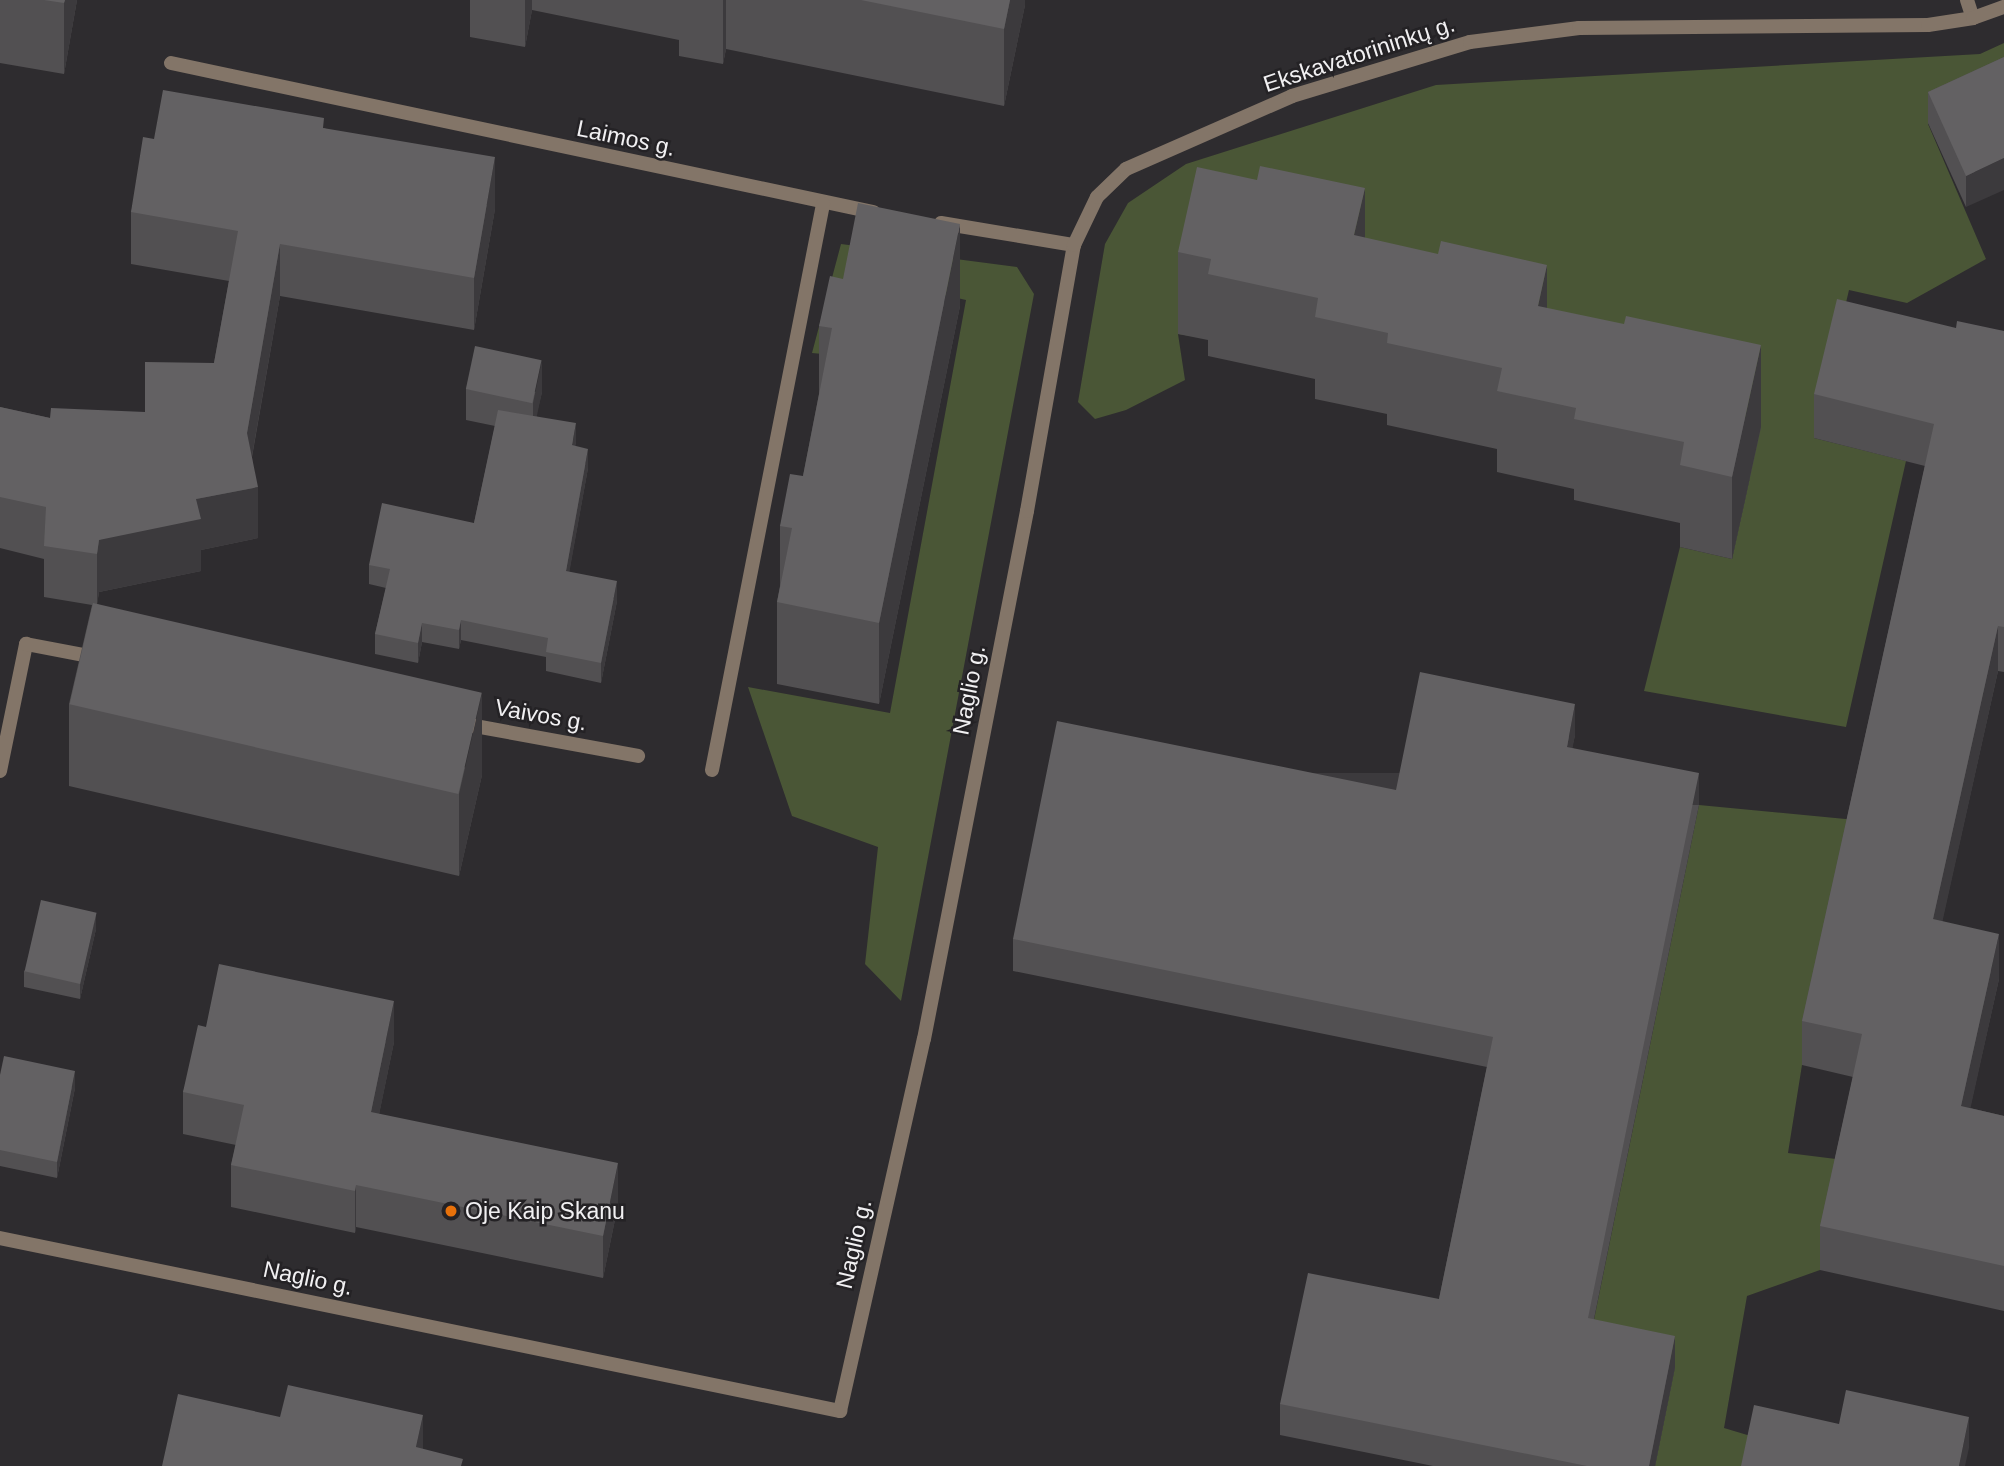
<!DOCTYPE html>
<meta charset="utf-8">
<style>
body{margin:0}
#map{position:relative;width:2004px;height:1466px;overflow:hidden;background:#2e2c2f;font-family:Helvetica,sans-serif}
div>[style]{position:absolute}
[style*='--x']{left:calc(var(--x)*1px);top:calc(var(--y)*1px);width:calc(var(--w)*1px);rotate:calc(var(--a)*1deg)}
.green>*{inset:0;background:#4a5636}
.street>*{height:14px;margin:-7px;padding:0 7px;transform-origin:7px;border-radius:7px;background:#837568}
.wall>*{inset:0;background:#525052}
.shaded-wall>*{inset:0;background:#3c3a3d;transform-origin:0 0}
.building>*{inset:0;background:#636163;transform-origin:0 0}
.dots>*{width:19px;height:19px;translate:-50% -50%;box-sizing:border-box;border:4px solid #242225;border-radius:50%}
span{translate:-50% -50%;white-space:nowrap;text-align:center;line-height:1.15;-webkit-text-stroke:5px #242225;paint-order:stroke}
.street-label{font-size:23px;color:#f1f0f2}
.poi-label{font-size:23px;color:#f1f0f2}
.left{translate:0 -50%;text-align:left}
</style>
<div id="map">
<div class="green">
<i style="clip-path:polygon(2004px 43px,2004px 88px,1928px 124px,1986px 259px,1907px 303px,1849px 290px,1814px 438px,1906px 461px,1846px 727px,1644px 691px,1680px 547px,1732px 559px,1750px 477px,1740px 422px,1178px 334px,1185px 380px,1126px 410px,1095px 419px,1078px 402px,1105px 244px,1128px 203px,1186px 164px,1436px 85px,1980px 54px)"></i>
<i style="clip-path:polygon(841px 244px,1017px 267px,1034px 294px,901px 1001px,865px 964px,878px 847px,792px 816px,748px 687px,890px 713px,966px 300px,856px 275px,834px 355px,812px 353px)"></i>
<i style="clip-path:polygon(1699px 805px,1856px 820px,1802px 1065px,1788px 1153px,1844px 1160px,1820px 1270px,1747px 1296px,1724px 1428px,1754px 1437px,1748px 1466px,1655px 1466px,1675px 1367px,1588px 1349px)"></i>
</div>
<div class="street">
<i style="--x:1967;--y:0;--w:19;--a:72"></i>
<i style="--x:171;--y:63;--w:718;--a:11.98"></i>
<i style="--x:941;--y:223;--w:135;--a:9.4"></i>
<i style="--x:464;--y:724;--w:177;--a:10.4"></i>
<i style="--x:712;--y:770;--w:577;--a:-78.9"></i>
<i style="--x:0;--y:771;--w:130;--a:-78.4"></i>
<i style="--x:26;--y:644;--w:74;--a:10.9"></i>
<i style="--x:0;--y:1238;--w:858;--a:11.64"></i>
<i style="--x:840;--y:1411;--w:381;--a:-77.3"></i>
<i style="--x:924;--y:1039;--w:538;--a:-78.96"></i>
<i style="--x:1027;--y:511;--w:270;--a:-80"></i>
<i style="--x:1074;--y:245;--w:53;--a:-64.4"></i>
<i style="--x:1097;--y:197;--w:40;--a:-44"></i>
<i style="--x:1126;--y:169;--w:181;--a:-23.7"></i>
<i style="--x:1292;--y:96;--w:186;--a:-16.9"></i>
<i style="--x:1470;--y:42;--w:110;--a:-7.3"></i>
<i style="--x:1579;--y:28;--w:349;--a:-0.5"></i>
<i style="--x:1928;--y:25;--w:46;--a:-8.8"></i>
<i style="--x:1973;--y:18;--w:33;--a:-20"></i>
</div>
<div class="wall">
<i style="clip-path:polygon(0 0,77px 0,64px 74px,0 63px)"></i>
<i style="clip-path:polygon(470px 0,1025px 0,1025px 5px,1004px 106px,726px 49px,723px 64px,679px 56px,679px 40px,532px 10px,525px 47px,470px 37px)"></i>
<i style="clip-path:polygon(2004px 57px,1966px 207px,1928px 123px,1928px 92px)"></i>
<i style="clip-path:polygon(324px 128px,495px 209px,474px 330px,280px 296px,252px 457px,258px 538px,201px 550px,201px 571px,99px 592px,97px 604px,482px 775px,459px 876px,69px 786px,69px 704px,92px 605px,44px 597px,44px 559px,0 548px,0 407px,50px 418px,145px 412px,214px 363px,229px 281px,131px 264px,131px 212px,154px 139px)"></i>
<i style="clip-path:polygon(1365px 238px,1547px 308px,1761px 427px,1732px 559px,1680px 547px,1680px 523px,1574px 500px,1574px 489px,1497px 472px,1497px 449px,1387px 425px,1387px 414px,1315px 399px,1315px 379px,1208px 356px,1208px 340px,1178px 334px,1178px 252px)"></i>
<i style="clip-path:polygon(843px 279px,960px 306px,879px 704px,777px 684px,777px 602px,780px 586px,780px 526px,803px 476px,819px 394px,819px 326px)"></i>
<i style="clip-path:polygon(1956px 328px,2004px 331px,2004px 672px,1998px 671px,1942px 921px,1999px 979px,1970px 1108px,2004px 1116px,2004px 1311px,1820px 1270px,1820px 1226px,1853px 1077px,1802px 1065px,1802px 1021px,1925px 466px,1814px 438px,1814px 394px)"></i>
<i style="clip-path:polygon(466px 389px,542px 392px,536px 416px,576px 442px,575px 446px,588px 468px,569px 572px,617px 601px,601px 683px,546px 671px,546px 657px,461px 640px,459px 649px,422px 642px,418px 663px,375px 654px,375px 634px,386px 588px,369px 584px,369px 565px,474px 523px,495px 426px,466px 420px)"></i>
<i style="clip-path:polygon(1575px 735px,1572px 748px,1699px 805px,1594px 1319px,1675px 1367px,1655px 1466px,1433px 1466px,1280px 1435px,1280px 1404px,1439px 1299px,1487px 1067px,1013px 971px,1013px 939px,1396px 790px)"></i>
<i style="clip-path:polygon(96px 929px,80px 999px,24px 987px,24px 971px)"></i>
<i style="clip-path:polygon(206px 1027px,394px 1042px,379px 1114px,618px 1205px,603px 1278px,356px 1227px,355px 1233px,231px 1207px,231px 1165px,236px 1145px,183px 1134px,183px 1092px)"></i>
<i style="clip-path:polygon(0 1075px,75px 1088px,57px 1178px,0 1166px)"></i>
</div>
<div class="shaded-wall">
<i style="clip-path:polygon(65px 0,77px 0,64px 74px,64px 3px)"></i>
<i style="clip-path:polygon(525px 0,532px 0,532px 10px,525px 47px)"></i>
<i style="clip-path:polygon(723px 0,726px 0,726px 49px,723px 64px)"></i>
<i style="clip-path:polygon(1010px 0,1025px 0,1025px 5px,1004px 106px,1004px 29px)"></i>
<i style="clip-path:polygon(495px 157px,495px 209px,474px 330px,474px 278px)"></i>
<i style="clip-path:polygon(2004px 158px,2004px 190px,1966px 207px,1966px 176px)"></i>
<i style="clip-path:polygon(1365px 188px,1365px 270px,1354px 235px)"></i>
<i style="clip-path:polygon(960px 224px,960px 306px,879px 704px,879px 623px)"></i>
<i style="clip-path:polygon(280px 244px,280px 296px,247px 484px,247px 433px)"></i>
<i style="clip-path:polygon(1547px 265px,1547px 346px,1538px 306px)"></i>
<i style="clip-path:polygon(1761px 345px,1761px 427px,1732px 559px,1732px 477px)"></i>
<i style="clip-path:polygon(542px 360px,542px 392px,533px 434px,533px 403px)"></i>
<i style="clip-path:polygon(576px 423px,576px 442px,572px 465px,572px 445px)"></i>
<i style="clip-path:polygon(588px 449px,588px 468px,566px 591px,566px 571px)"></i>
<i style="clip-path:polygon(258px 487px,258px 538px,201px 550px,201px 571px,99px 592px,97px 606px,97px 554px,99px 540px,196px 499px)"></i>
<i style="clip-path:polygon(617px 581px,617px 601px,601px 683px,601px 663px)"></i>
<i style="clip-path:polygon(461px 620px,461px 640px,459px 649px,459px 630px)"></i>
<i style="clip-path:polygon(422px 623px,422px 642px,418px 663px,418px 643px)"></i>
<i style="clip-path:polygon(1998px 626px,1998px 671px,1933px 964px,1933px 919px)"></i>
<i style="clip-path:polygon(482px 693px,482px 775px,459px 876px,459px 794px)"></i>
<i style="clip-path:polygon(1575px 704px,1575px 735px,1567px 778px,1567px 747px)"></i>
<i style="left:1699px;top:773px;width:32px;height:556px;rotate:90deg"></i>
<i style="clip-path:polygon(96px 913px,96px 929px,80px 999px,80px 983px)"></i>
<i style="clip-path:polygon(1999px 934px,1999px 979px,1961px 1151px,1961px 1106px)"></i>
<i style="clip-path:polygon(394px 1001px,394px 1042px,371px 1154px,371px 1112px)"></i>
<i style="clip-path:polygon(75px 1071px,75px 1088px,57px 1178px,57px 1162px)"></i>
<i style="clip-path:polygon(618px 1163px,618px 1205px,603px 1278px,603px 1236px)"></i>
<i style="clip-path:polygon(356px 1185px,356px 1227px,355px 1233px,355px 1191px)"></i>
<i style="clip-path:polygon(1675px 1336px,1675px 1367px,1655px 1466px,1649px 1466px)"></i>
<i style="clip-path:polygon(423px 1415px,423px 1466px,416px 1447px)"></i>
<i style="clip-path:polygon(1969px 1417px,1969px 1448px,1965px 1466px,1959px 1466px)"></i>
</div>
<div class="building">
<i style="clip-path:polygon(44px 0,65px 0,64px 3px)"></i>
<i style="clip-path:polygon(861px 0,1010px 0,1004px 29px)"></i>
<i style="clip-path:polygon(2004px 57px,2004px 158px,1966px 176px,1928px 92px)"></i>
<i style="clip-path:polygon(163px 90px,324px 118px,323px 128px,495px 157px,474px 278px,280px 244px,247px 433px,258px 487px,196px 499px,201px 519px,99px 540px,97px 554px,44px 546px,46px 507px,0 497px,0 407px,50px 418px,51px 408px,145px 412px,145px 362px,214px 363px,238px 231px,131px 212px,143px 137px,154px 139px)"></i>
<i style="clip-path:polygon(1260px 166px,1365px 188px,1354px 235px,1438px 254px,1441px 241px,1547px 265px,1538px 306px,1624px 324px,1626px 316px,1761px 345px,1732px 477px,1680px 465px,1684px 442px,1574px 419px,1576px 408px,1497px 391px,1502px 368px,1387px 343px,1388px 333px,1315px 317px,1318px 298px,1208px 274px,1211px 259px,1178px 252px,1197px 167px,1257px 180px)"></i>
<i style="clip-path:polygon(858px 203px,960px 224px,879px 623px,777px 602px,792px 528px,780px 526px,790px 474px,803px 476px,832px 328px,819px 326px,830px 276px,843px 279px)"></i>
<i style="clip-path:polygon(1837px 299px,1956px 328px,1957px 321px,2004px 331px,2004px 627px,1998px 626px,1933px 919px,1999px 934px,1961px 1106px,2004px 1116px,2004px 1266px,1820px 1226px,1862px 1034px,1802px 1021px,1934px 424px,1814px 394px)"></i>
<i style="left:475px;top:346px;width:68px;height:44px;rotate:12deg"></i>
<i style="clip-path:polygon(498px 410px,576px 423px,572px 445px,588px 449px,566px 571px,617px 581px,601px 663px,546px 652px,548px 638px,461px 620px,459px 630px,422px 623px,418px 643px,375px 634px,390px 569px,369px 565px,382px 503px,474px 523px)"></i>
<i style="left:93px;top:603px;width:399px;height:104px;rotate:13deg"></i>
<i style="clip-path:polygon(1420px 672px,1575px 704px,1567px 747px,1699px 773px,1588px 1318px,1675px 1336px,1649px 1466px,1587px 1466px,1280px 1404px,1308px 1273px,1439px 1299px,1493px 1037px,1013px 939px,1057px 721px,1396px 790px)"></i>
<i style="left:41px;top:900px;width:57px;height:73px;rotate:13deg"></i>
<i style="clip-path:polygon(219px 964px,394px 1001px,371px 1112px,618px 1163px,603px 1236px,356px 1185px,355px 1191px,231px 1165px,244px 1105px,183px 1092px,198px 1025px,206px 1027px)"></i>
<i style="clip-path:polygon(4px 1056px,75px 1071px,57px 1162px,0 1150px,0 1075px)"></i>
<i style="clip-path:polygon(288px 1385px,423px 1415px,416px 1447px,463px 1459px,461px 1466px,162px 1466px,178px 1394px,280px 1417px)"></i>
<i style="clip-path:polygon(1846px 1390px,1969px 1417px,1959px 1466px,1741px 1466px,1754px 1405px,1839px 1424px)"></i>
</div>
<div class="dots">
<i style="left:451px;top:1211px;background:#e8710a"></i>
</div>
<div class="street-label">
<span style="left:1359px;top:54px;rotate:-18deg">Ekskavatorininkų g.</span>
<span style="left:626px;top:138px;rotate:12deg">Laimos g.</span>
<span style="left:969px;top:690px;rotate:-79deg">Naglio g.</span>
<span style="left:541px;top:715px;rotate:10deg">Vaivos g.</span>
<span style="left:854px;top:1244px;rotate:-77deg">Naglio g.</span>
<span style="left:308px;top:1278px;rotate:12deg">Naglio g.</span>
</div>
<div class="poi-label">
<span class="left" style="left:465px;top:1211px">Oje Kaip Skanu</span>
</div>
</div>
